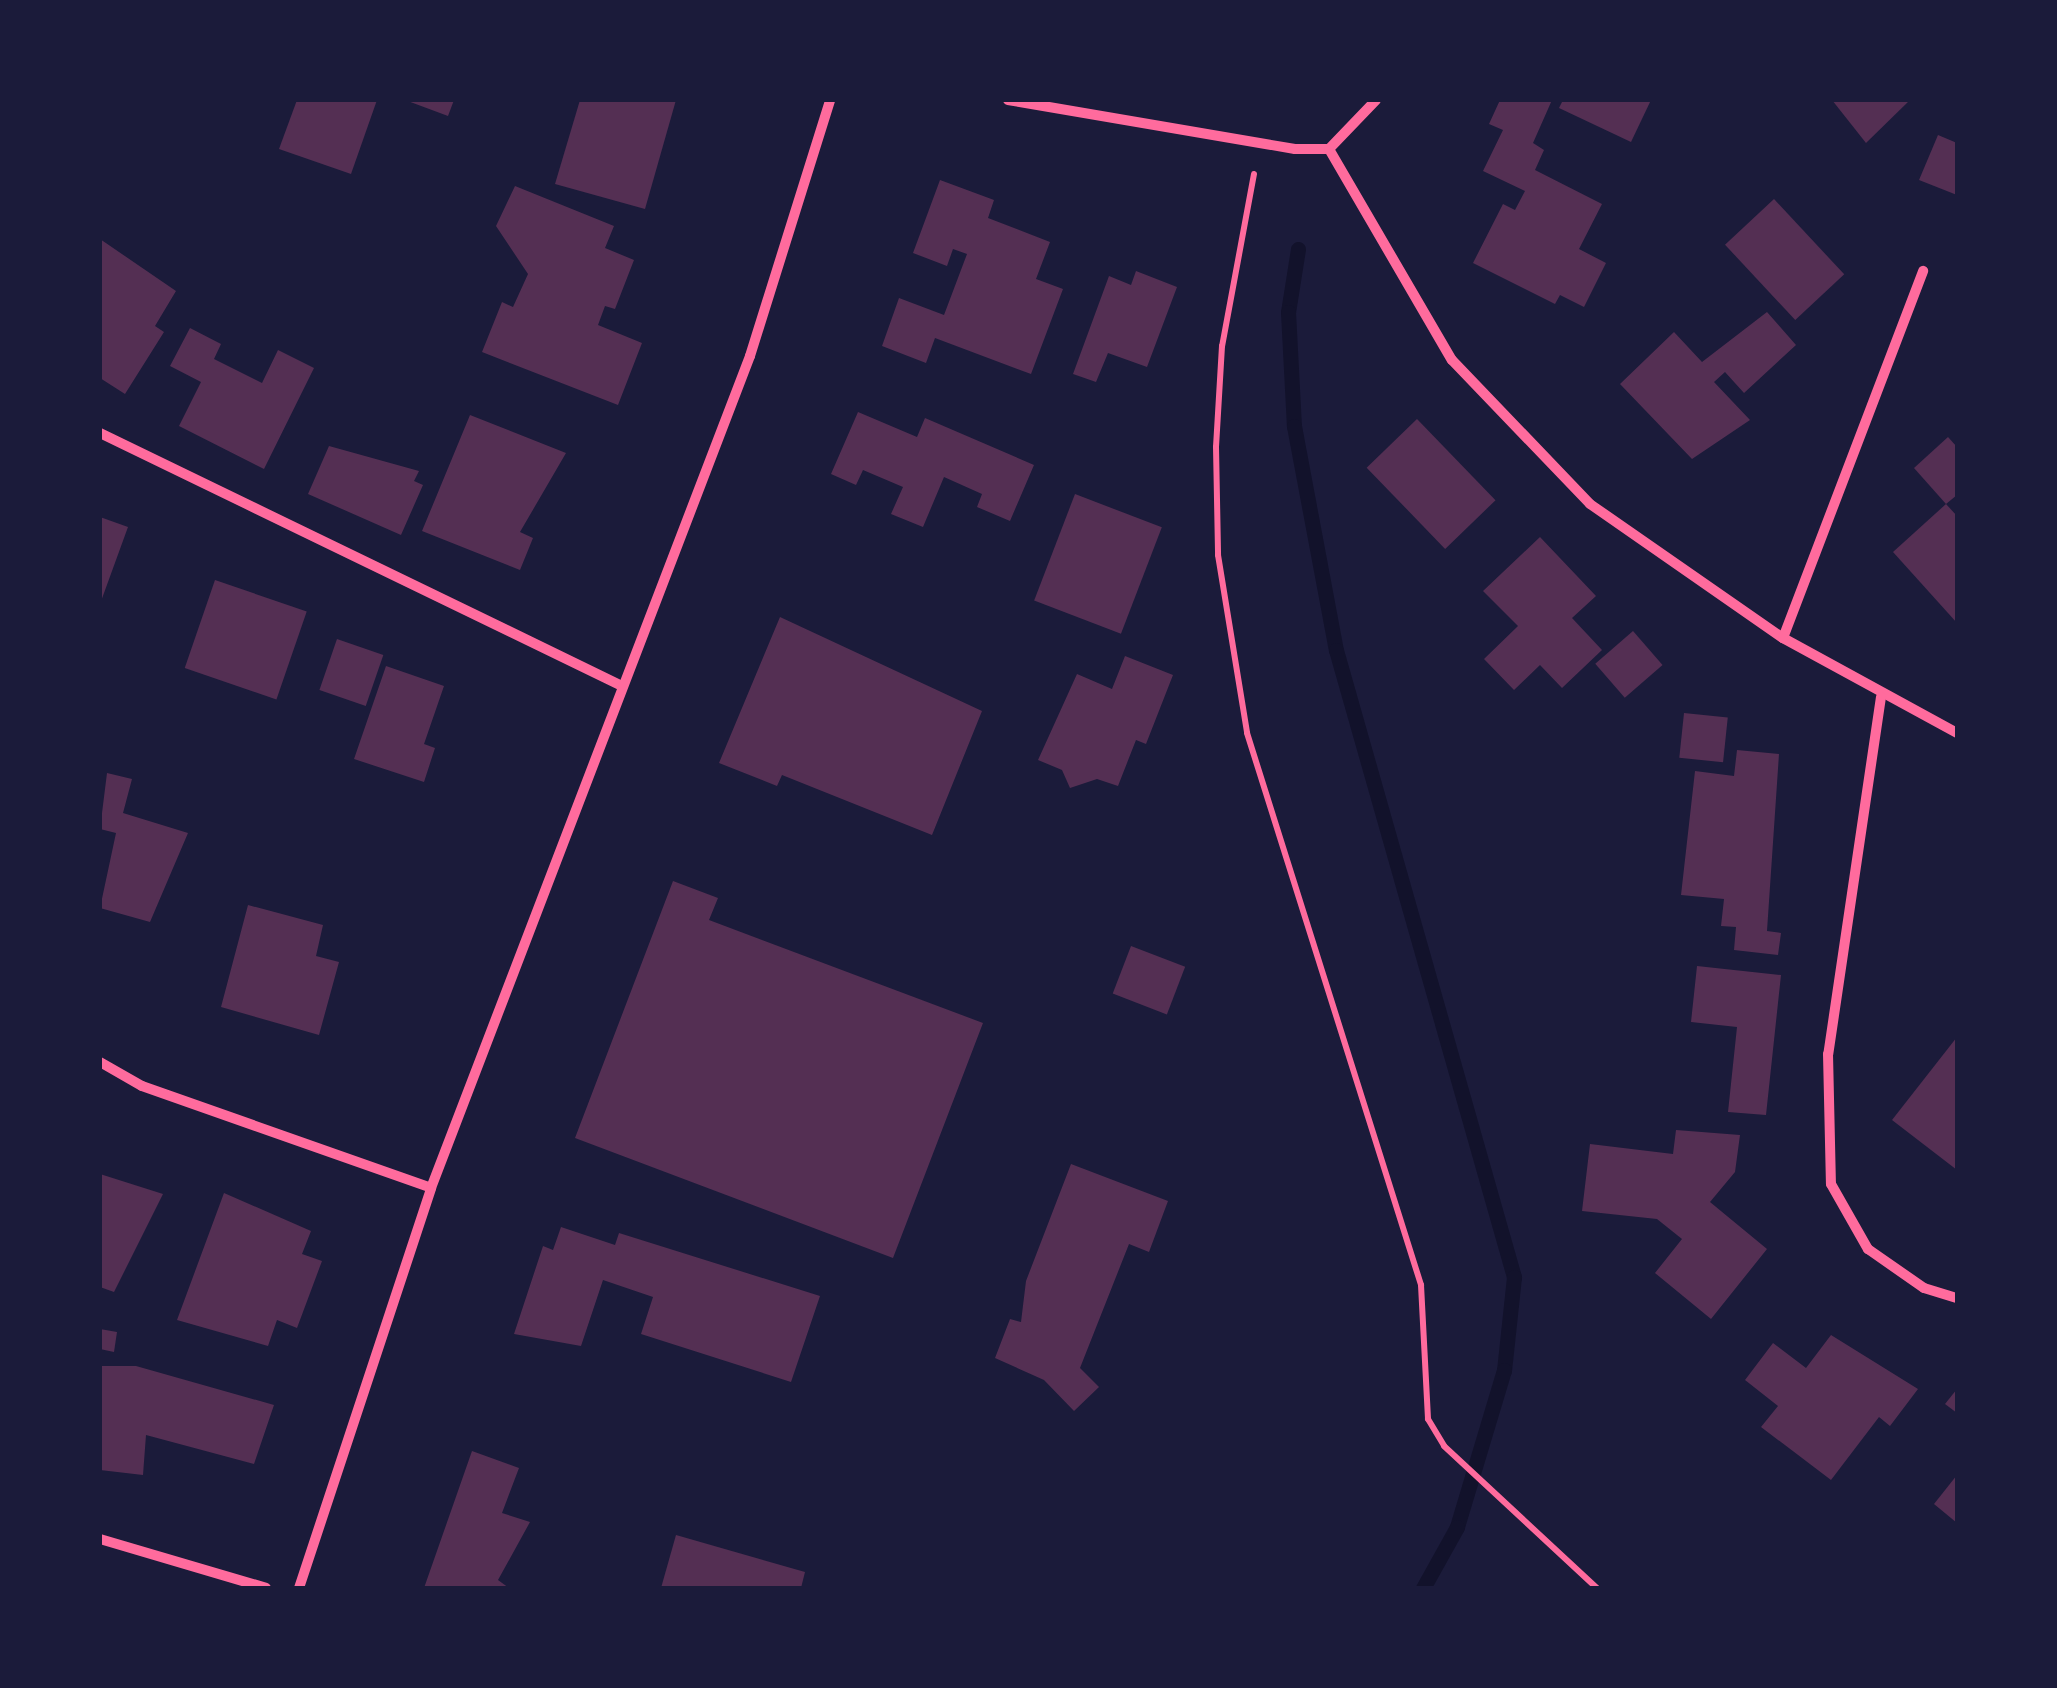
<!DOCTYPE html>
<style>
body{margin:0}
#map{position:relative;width:2057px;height:1688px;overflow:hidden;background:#1b1b3a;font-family:Raleway,sans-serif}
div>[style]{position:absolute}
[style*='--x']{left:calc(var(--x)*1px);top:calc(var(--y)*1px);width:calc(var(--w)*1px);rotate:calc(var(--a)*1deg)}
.stream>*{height:15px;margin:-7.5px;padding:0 7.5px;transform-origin:7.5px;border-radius:7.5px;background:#12122b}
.building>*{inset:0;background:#542f53;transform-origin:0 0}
.path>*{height:6px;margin:-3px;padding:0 3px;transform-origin:3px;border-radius:3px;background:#ff6b9d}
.minor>*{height:10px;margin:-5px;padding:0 5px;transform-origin:5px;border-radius:5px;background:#ff6b9d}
span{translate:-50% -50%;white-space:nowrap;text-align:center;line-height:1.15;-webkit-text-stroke:10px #1b1b3a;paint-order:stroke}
.frame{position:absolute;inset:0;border:102px solid #1b1b3a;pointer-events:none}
</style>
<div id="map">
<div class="stream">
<i style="--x:1298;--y:249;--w:64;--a:99"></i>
<i style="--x:1288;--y:312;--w:114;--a:87"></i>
<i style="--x:1294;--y:426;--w:228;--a:79.4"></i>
<i style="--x:1336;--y:650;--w:652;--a:74.15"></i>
<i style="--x:1514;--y:1277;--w:94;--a:96.1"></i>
<i style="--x:1504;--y:1370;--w:164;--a:106.7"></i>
<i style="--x:1457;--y:1527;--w:70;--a:119.1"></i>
</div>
<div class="building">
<i style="clip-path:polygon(297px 100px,377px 100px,351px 174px,279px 149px)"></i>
<i style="clip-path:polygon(405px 100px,454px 100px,448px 116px)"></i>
<i style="clip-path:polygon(580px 100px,676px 100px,645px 209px,555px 184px)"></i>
<i style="clip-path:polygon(1500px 100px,1552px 100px,1533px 143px,1544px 150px,1535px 170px,1602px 204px,1579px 249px,1606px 263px,1584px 307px,1560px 295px,1555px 304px,1473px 263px,1503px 204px,1515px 210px,1525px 191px,1483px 171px,1503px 130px,1489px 124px)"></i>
<i style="clip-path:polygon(1563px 100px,1651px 100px,1631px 142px,1559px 108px)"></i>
<i style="clip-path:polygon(1832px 100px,1910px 100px,1866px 143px)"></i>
<i style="clip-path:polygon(1938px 135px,1957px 143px,1957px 195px,1919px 180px)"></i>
<i style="clip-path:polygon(940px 180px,994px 200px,988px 218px,1050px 242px,1036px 279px,1063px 289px,1031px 374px,935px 338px,926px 363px,882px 346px,899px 298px,944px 315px,967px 254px,953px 249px,947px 266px,913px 253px)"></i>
<i style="clip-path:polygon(515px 186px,614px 226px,605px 248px,634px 260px,615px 309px,605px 306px,598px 325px,642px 343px,618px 405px,482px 352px,502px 302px,513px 307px,528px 274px,496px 226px)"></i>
<i style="left:1774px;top:199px;width:103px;height:67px;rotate:47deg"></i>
<i style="clip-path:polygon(100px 239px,176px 291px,155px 326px,164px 332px,125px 394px,100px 378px)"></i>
<i style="clip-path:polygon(1136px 271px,1177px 287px,1147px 367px,1108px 353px,1096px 382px,1073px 374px,1109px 276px,1131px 285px)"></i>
<i style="clip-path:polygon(1767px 312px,1796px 345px,1744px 393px,1725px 372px,1714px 382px,1750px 420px,1692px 459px,1620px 384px,1674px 332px,1702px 362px)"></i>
<i style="clip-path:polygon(190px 328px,221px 344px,214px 359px,262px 383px,278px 350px,314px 368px,264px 469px,179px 426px,201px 382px,170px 366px)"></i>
<i style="clip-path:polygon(858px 412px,917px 437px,925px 418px,1034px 465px,1010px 521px,977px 507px,982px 494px,944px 477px,923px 527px,891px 514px,903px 487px,863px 470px,856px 485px,831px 474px)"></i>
<i style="clip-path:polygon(470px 415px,566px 453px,520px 532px,533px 538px,520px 570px,422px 531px)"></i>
<i style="left:1417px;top:419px;width:113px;height:70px;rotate:46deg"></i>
<i style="clip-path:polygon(1948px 437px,1957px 447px,1957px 495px,1946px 504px,1914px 468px)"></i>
<i style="clip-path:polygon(329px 446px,419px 471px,414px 481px,423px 485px,401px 535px,308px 494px)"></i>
<i style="left:1075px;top:494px;width:93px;height:114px;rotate:21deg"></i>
<i style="clip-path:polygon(1946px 504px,1957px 516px,1957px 623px,1893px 552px)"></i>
<i style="clip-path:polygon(100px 517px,128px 527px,100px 604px)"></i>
<i style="clip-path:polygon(1540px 537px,1596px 596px,1572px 618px,1602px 650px,1562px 688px,1540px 665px,1514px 690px,1484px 659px,1518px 626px,1483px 591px)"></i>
<i style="left:215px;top:580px;width:97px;height:93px;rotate:19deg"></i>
<i style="clip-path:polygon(780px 617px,982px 711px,932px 835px,782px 775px,777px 786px,719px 763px)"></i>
<i style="left:1633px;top:631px;width:45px;height:50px;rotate:49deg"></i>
<i style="left:337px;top:639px;width:49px;height:54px;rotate:19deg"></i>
<i style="clip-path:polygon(1125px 656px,1173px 675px,1146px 744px,1136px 740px,1118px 786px,1097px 779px,1070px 788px,1062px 770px,1038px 760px,1077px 674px,1112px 689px)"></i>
<i style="clip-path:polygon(386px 666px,444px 686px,424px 744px,435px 748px,424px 782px,354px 759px)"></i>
<i style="left:1684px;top:713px;width:44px;height:45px;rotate:6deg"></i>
<i style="clip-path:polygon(1737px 750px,1779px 754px,1767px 931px,1781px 933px,1778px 955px,1734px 950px,1736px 927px,1721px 926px,1724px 899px,1681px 895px,1695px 771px,1734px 776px)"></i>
<i style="clip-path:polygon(107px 773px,132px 779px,123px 813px,188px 833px,150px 922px,100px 908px,116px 833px,100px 829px)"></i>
<i style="clip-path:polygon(673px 881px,718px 898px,709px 920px,983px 1023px,893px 1258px,575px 1138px)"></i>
<i style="clip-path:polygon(248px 905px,323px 925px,316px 956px,339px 962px,319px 1035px,221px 1007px)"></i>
<i style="left:1131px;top:946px;width:58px;height:51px;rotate:21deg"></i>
<i style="clip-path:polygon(1697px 966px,1781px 975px,1766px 1115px,1728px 1112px,1737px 1027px,1691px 1022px)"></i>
<i style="clip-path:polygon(1957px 1037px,1957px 1170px,1892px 1120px)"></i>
<i style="clip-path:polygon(1676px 1130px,1740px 1135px,1735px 1172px,1710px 1202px,1767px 1249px,1711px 1319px,1655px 1273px,1682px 1239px,1657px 1219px,1582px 1211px,1590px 1144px,1673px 1154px)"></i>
<i style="clip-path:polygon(1071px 1164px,1168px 1201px,1149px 1252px,1129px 1244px,1080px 1368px,1099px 1387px,1074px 1411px,1044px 1380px,995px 1358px,1010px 1319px,1021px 1322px,1026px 1281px)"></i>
<i style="clip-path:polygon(100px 1174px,163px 1194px,114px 1292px,100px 1287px)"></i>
<i style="clip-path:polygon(224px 1193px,311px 1231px,302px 1254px,322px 1261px,297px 1328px,277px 1320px,268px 1346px,177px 1320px)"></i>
<i style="clip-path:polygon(561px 1227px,615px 1245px,619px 1233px,820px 1296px,791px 1382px,641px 1334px,653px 1297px,603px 1280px,581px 1346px,514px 1334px,543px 1246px,553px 1250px)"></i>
<i style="clip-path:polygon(100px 1329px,117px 1332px,114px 1352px,100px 1349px)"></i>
<i style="clip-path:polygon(1831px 1335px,1918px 1389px,1890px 1426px,1879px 1417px,1831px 1480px,1761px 1427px,1778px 1406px,1745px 1380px,1773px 1343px,1806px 1368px)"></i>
<i style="clip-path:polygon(100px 1366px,136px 1366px,274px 1405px,254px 1464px,146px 1435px,143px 1475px,100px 1470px)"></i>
<i style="clip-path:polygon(1957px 1389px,1957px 1413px,1945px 1404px)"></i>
<i style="clip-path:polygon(472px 1451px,519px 1468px,502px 1513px,530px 1522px,498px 1580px,509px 1588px,424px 1588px)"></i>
<i style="clip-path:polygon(1957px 1475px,1957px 1523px,1934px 1504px)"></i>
<i style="clip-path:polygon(676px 1535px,805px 1572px,801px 1588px,661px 1588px)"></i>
</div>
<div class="path">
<i style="--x:1254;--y:174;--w:175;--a:100.5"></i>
<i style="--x:1222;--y:346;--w:101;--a:93.4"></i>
<i style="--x:1216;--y:447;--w:108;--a:88.9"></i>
<i style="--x:1218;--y:555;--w:180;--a:80.7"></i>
<i style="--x:1247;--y:733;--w:579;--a:72.5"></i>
<i style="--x:1421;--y:1285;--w:134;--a:87"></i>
<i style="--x:1428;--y:1419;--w:31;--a:59"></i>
<i style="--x:1444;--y:1446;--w:209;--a:42.9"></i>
</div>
<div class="minor">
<i style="--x:1008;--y:100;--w:291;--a:9.7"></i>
<i style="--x:1295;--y:149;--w:34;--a:0"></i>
<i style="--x:1329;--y:149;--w:68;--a:-46.2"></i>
<i style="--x:1329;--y:149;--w:244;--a:59.8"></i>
<i style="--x:1452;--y:360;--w:199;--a:46.2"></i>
<i style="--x:1590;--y:504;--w:235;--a:34.8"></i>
<i style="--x:1783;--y:638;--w:198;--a:28.6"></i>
<i style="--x:100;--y:433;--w:576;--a:25.85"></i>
<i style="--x:1783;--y:638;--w:393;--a:-69.1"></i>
<i style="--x:1881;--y:697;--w:361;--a:98.4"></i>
<i style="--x:1828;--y:1054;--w:130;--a:88.7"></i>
<i style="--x:1831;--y:1184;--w:75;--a:60.4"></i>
<i style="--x:1868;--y:1249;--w:68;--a:34.9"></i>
<i style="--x:1924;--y:1288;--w:34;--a:17"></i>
<i style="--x:100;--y:1062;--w:48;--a:29.7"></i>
<i style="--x:142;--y:1086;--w:306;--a:19.4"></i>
<i style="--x:100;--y:1539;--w:173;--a:16.4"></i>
<i style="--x:299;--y:1588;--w:421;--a:-71.7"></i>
<i style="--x:431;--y:1188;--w:891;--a:-69.02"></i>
<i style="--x:750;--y:356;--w:268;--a:-72.6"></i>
</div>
<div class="frame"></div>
</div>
